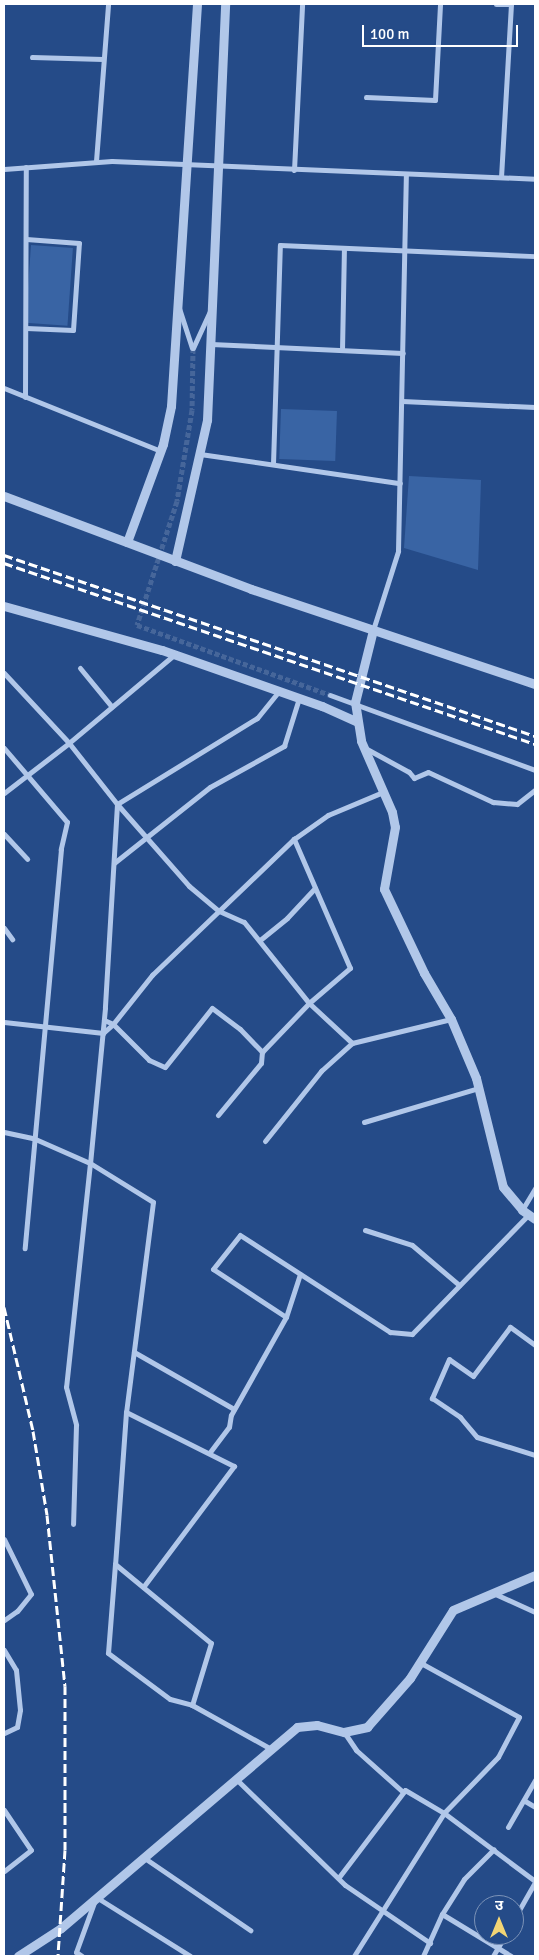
<!DOCTYPE html>
<meta charset="utf-8">
<style>
body{margin:0}
#map{position:relative;width:539px;height:1960px;overflow:hidden;background:#254b88;font-family:Signika,"Noto Sans Devanagari",sans-serif}
div>[style]{position:absolute}
[style*='--x']{left:calc(var(--x)*1px);top:calc(var(--y)*1px);width:calc(var(--w)*1px);rotate:calc(var(--a)*1deg)}
.green>*{inset:0;background:#3964a4;transform-origin:0 0}
.minor-tunnel>*{height:5px;margin-top:-2.5px;transform-origin:0;background:repeating-linear-gradient(90deg,#46669a 0 5px,transparent 0 7.5px)}
.minor>*{height:5px;margin:-2.5px;padding:0 2.5px;transform-origin:2.5px;border-radius:2.5px;background:#b1c7e9}
.tertiary>*{height:9px;margin:-4.5px;padding:0 4.5px;transform-origin:4.5px;border-radius:4.5px;background:#b1c7e9}
.rail>*{height:3px;margin-top:-1.5px;transform-origin:0;background:repeating-linear-gradient(90deg,#fff 0 9px,transparent 0 13px)}
span{translate:-50% -50%;white-space:nowrap;text-align:center;line-height:1.15;-webkit-text-stroke:4.5px #254b88;paint-order:stroke}
.frame{position:absolute;inset:0;border:5px solid #fff;pointer-events:none}
.north{position:absolute;left:474px;top:1895px;width:50px;height:50px;box-sizing:border-box;background:#254b88;border:1px solid #7c93b8;border-radius:50%;rotate:0deg;font-size:14px;font-weight:700;line-height:20px;text-align:center;color:#fff}
.north::after{content:'';display:block;margin:auto;width:18px;height:22px;background:#f3d575;clip-path:polygon(50% 0,100% 100%,50% 72%,0 100%)}
.scale{position:absolute;left:362px;top:25px;width:156px;height:22px;box-sizing:border-box;border:2px solid #fff;border-top:0;padding-left:6px;font-size:15px;line-height:18px;white-space:nowrap;color:#fff;-webkit-text-stroke:4px #254b88;paint-order:stroke}
</style>
<div id="map">
<div class="green">
<i style="left:31px;top:245px;width:42px;height:78px;rotate:4deg"></i>
<i style="left:281px;top:409px;width:56px;height:50px;rotate:2deg"></i>
<i style="clip-path:polygon(409px 476px,481px 480px,478px 570px,404px 548px)"></i>
</div>
<div class="minor-tunnel">
<i style="--x:193;--y:348;--w:62;--a:90.9"></i>
<i style="--x:192;--y:410;--w:92;--a:99.4"></i>
<i style="--x:177;--y:501;--w:130;--a:107.9"></i>
<i style="--x:137;--y:625;--w:205;--a:19.9"></i>
</div>
<div class="minor">
<i style="--x:496;--y:4;--w:15;--a:0"></i>
<i style="--x:511;--y:4;--w:173;--a:93.3"></i>
<i style="--x:32;--y:57;--w:71;--a:1.6"></i>
<i style="--x:366;--y:97;--w:69;--a:2.5"></i>
<i style="--x:435;--y:100;--w:96;--a:-87"></i>
<i style="--x:96;--y:161;--w:157;--a:-85.6"></i>
<i style="--x:4;--y:169;--w:108;--a:-4.2"></i>
<i style="--x:112;--y:161;--w:423;--a:2.4"></i>
<i style="--x:294;--y:170;--w:166;--a:-87.2"></i>
<i style="--x:179;--y:308;--w:42;--a:72"></i>
<i style="--x:26;--y:328;--w:47;--a:2.4"></i>
<i style="--x:73;--y:330;--w:87;--a:-86.1"></i>
<i style="--x:79;--y:243;--w:53;--a:-175.7"></i>
<i style="--x:211;--y:344;--w:192;--a:2.7"></i>
<i style="--x:193;--y:348;--w:41;--a:-65.3"></i>
<i style="--x:342;--y:350;--w:102;--a:-88.9"></i>
<i style="--x:4;--y:388;--w:169;--a:21.9"></i>
<i style="--x:25;--y:397;--w:230;--a:-89.8"></i>
<i style="--x:402;--y:401;--w:133;--a:2.6"></i>
<i style="--x:200;--y:454;--w:202;--a:8.3"></i>
<i style="--x:273;--y:464;--w:219;--a:-88.2"></i>
<i style="--x:280;--y:245;--w:255;--a:2.5"></i>
<i style="--x:373;--y:630;--w:83;--a:-72.4"></i>
<i style="--x:398;--y:551;--w:377;--a:-88.8"></i>
<i style="--x:175;--y:654;--w:138;--a:140"></i>
<i style="--x:69;--y:743;--w:78;--a:51.8"></i>
<i style="--x:117;--y:804;--w:204;--a:93.4"></i>
<i style="--x:105;--y:1008;--w:156;--a:95.5"></i>
<i style="--x:90;--y:1163;--w:74;--a:31.8"></i>
<i style="--x:153;--y:1202;--w:212;--a:97.3"></i>
<i style="--x:126;--y:1412;--w:152;--a:94.1"></i>
<i style="--x:115;--y:1564;--w:124;--a:39.5"></i>
<i style="--x:211;--y:1643;--w:65;--a:107"></i>
<i style="--x:192;--y:1705;--w:90;--a:29.1"></i>
<i style="--x:80;--y:668;--w:50;--a:50.6"></i>
<i style="--x:4;--y:673;--w:96;--a:47.1"></i>
<i style="--x:69;--y:743;--w:82;--a:142.4"></i>
<i style="--x:279;--y:691;--w:35;--a:129"></i>
<i style="--x:257;--y:718;--w:164;--a:148.4"></i>
<i style="--x:117;--y:804;--w:109;--a:48.7"></i>
<i style="--x:189;--y:886;--w:39;--a:40"></i>
<i style="--x:219;--y:911;--w:27;--a:24"></i>
<i style="--x:244;--y:922;--w:104;--a:51.3"></i>
<i style="--x:309;--y:1003;--w:59;--a:42.9"></i>
<i style="--x:352;--y:1043;--w:102;--a:-13.6"></i>
<i style="--x:330;--y:695;--w:218;--a:20.1"></i>
<i style="--x:4;--y:748;--w:97;--a:49.6"></i>
<i style="--x:67;--y:822;--w:28;--a:103"></i>
<i style="--x:61;--y:849;--w:401;--a:95.2"></i>
<i style="--x:365;--y:748;--w:50;--a:28.6"></i>
<i style="--x:409;--y:772;--w:8;--a:50"></i>
<i style="--x:414;--y:778;--w:15;--a:-23"></i>
<i style="--x:428;--y:772;--w:72;--a:24.8"></i>
<i style="--x:493;--y:802;--w:24;--a:5"></i>
<i style="--x:517;--y:804;--w:23;--a:-38"></i>
<i style="--x:4;--y:834;--w:34;--a:47"></i>
<i style="--x:114;--y:863;--w:122;--a:-38.4"></i>
<i style="--x:210;--y:787;--w:85;--a:-29"></i>
<i style="--x:284;--y:746;--w:50;--a:-72.6"></i>
<i style="--x:4;--y:928;--w:14;--a:54"></i>
<i style="--x:260;--y:940;--w:35;--a:-39"></i>
<i style="--x:287;--y:918;--w:41;--a:-47"></i>
<i style="--x:104;--y:1020;--w:10;--a:24"></i>
<i style="--x:113;--y:1024;--w:63;--a:-51.5"></i>
<i style="--x:152;--y:975;--w:197;--a:-43.8"></i>
<i style="--x:294;--y:839;--w:42;--a:-35.2"></i>
<i style="--x:328;--y:815;--w:60;--a:-22.7"></i>
<i style="--x:4;--y:1022;--w:100;--a:6.3"></i>
<i style="--x:103;--y:1033;--w:13;--a:-42"></i>
<i style="--x:113;--y:1024;--w:51;--a:45"></i>
<i style="--x:149;--y:1060;--w:17;--a:24"></i>
<i style="--x:165;--y:1067;--w:75;--a:-51.5"></i>
<i style="--x:212;--y:1008;--w:35;--a:37"></i>
<i style="--x:240;--y:1029;--w:32;--a:46"></i>
<i style="--x:262;--y:1052;--w:68;--a:-46.2"></i>
<i style="--x:309;--y:1003;--w:54;--a:-40.5"></i>
<i style="--x:350;--y:968;--w:141;--a:-113.5"></i>
<i style="--x:218;--y:1115;--w:67;--a:-50.4"></i>
<i style="--x:261;--y:1063;--w:11;--a:-85"></i>
<i style="--x:364;--y:1122;--w:120;--a:-16.5"></i>
<i style="--x:4;--y:1132;--w:30;--a:12"></i>
<i style="--x:33;--y:1138;--w:62;--a:23.7"></i>
<i style="--x:90;--y:1163;--w:225;--a:96.1"></i>
<i style="--x:66;--y:1387;--w:39;--a:75"></i>
<i style="--x:76;--y:1425;--w:99;--a:91.7"></i>
<i style="--x:265;--y:1141;--w:90;--a:-51.3"></i>
<i style="--x:321;--y:1071;--w:42;--a:-42.1"></i>
<i style="--x:522;--y:1210;--w:26;--a:-59"></i>
<i style="--x:365;--y:1230;--w:49;--a:17.7"></i>
<i style="--x:412;--y:1245;--w:62;--a:40.4"></i>
<i style="--x:286;--y:1317;--w:87;--a:-146.7"></i>
<i style="--x:213;--y:1269;--w:43;--a:-51.5"></i>
<i style="--x:240;--y:1235;--w:179;--a:32.9"></i>
<i style="--x:390;--y:1332;--w:22;--a:5"></i>
<i style="--x:412;--y:1334;--w:168;--a:-45.7"></i>
<i style="--x:535;--y:1345;--w:31;--a:-144"></i>
<i style="--x:510;--y:1327;--w:61;--a:127.1"></i>
<i style="--x:473;--y:1376;--w:29;--a:-145"></i>
<i style="--x:449;--y:1359;--w:43;--a:113.6"></i>
<i style="--x:432;--y:1398;--w:34;--a:34"></i>
<i style="--x:460;--y:1417;--w:26;--a:50"></i>
<i style="--x:477;--y:1437;--w:61;--a:17.2"></i>
<i style="--x:134;--y:1352;--w:115;--a:29.7"></i>
<i style="--x:126;--y:1412;--w:121;--a:26.6"></i>
<i style="--x:234;--y:1466;--w:151;--a:126.9"></i>
<i style="--x:210;--y:1452;--w:31;--a:-53"></i>
<i style="--x:229;--y:1427;--w:12;--a:-81"></i>
<i style="--x:231;--y:1415;--w:112;--a:-60.7"></i>
<i style="--x:286;--y:1317;--w:45;--a:-72"></i>
<i style="--x:4;--y:1539;--w:61;--a:63.9"></i>
<i style="--x:31;--y:1594;--w:22;--a:129"></i>
<i style="--x:17;--y:1611;--w:16;--a:145"></i>
<i style="--x:115;--y:1564;--w:89;--a:94.5"></i>
<i style="--x:108;--y:1653;--w:77;--a:36.6"></i>
<i style="--x:170;--y:1699;--w:23;--a:15"></i>
<i style="--x:493;--y:1593;--w:46;--a:24.3"></i>
<i style="--x:4;--y:1650;--w:23;--a:59"></i>
<i style="--x:16;--y:1670;--w:40;--a:84.3"></i>
<i style="--x:20;--y:1710;--w:17;--a:100"></i>
<i style="--x:17;--y:1727;--w:14;--a:155"></i>
<i style="--x:419;--y:1662;--w:114;--a:28.8"></i>
<i style="--x:519;--y:1717;--w:45;--a:117.7"></i>
<i style="--x:498;--y:1757;--w:78;--a:134"></i>
<i style="--x:444;--y:1813;--w:114;--a:36.8"></i>
<i style="--x:344;--y:1732;--w:22;--a:56"></i>
<i style="--x:356;--y:1750;--w:63;--a:41.8"></i>
<i style="--x:236;--y:1779;--w:152;--a:44.2"></i>
<i style="--x:345;--y:1885;--w:103;--a:34.3"></i>
<i style="--x:525;--y:1801;--w:12;--a:31"></i>
<i style="--x:4;--y:1810;--w:48;--a:56"></i>
<i style="--x:31;--y:1850;--w:34;--a:142"></i>
<i style="--x:508;--y:1827;--w:54;--a:-60.1"></i>
<i style="--x:143;--y:1857;--w:130;--a:34.3"></i>
<i style="--x:339;--y:1877;--w:109;--a:-52.8"></i>
<i style="--x:405;--y:1790;--w:45;--a:30.5"></i>
<i style="--x:444;--y:1813;--w:169;--a:122.2"></i>
<i style="--x:442;--y:1914;--w:81;--a:31.3"></i>
<i style="--x:514;--y:1919;--w:43;--a:-60.4"></i>
<i style="--x:82;--y:1956;--w:7;--a:-146"></i>
<i style="--x:76;--y:1952;--w:59;--a:-70"></i>
<i style="--x:96;--y:1897;--w:111;--a:32.1"></i>
<i style="--x:423;--y:1956;--w:46;--a:-65.7"></i>
<i style="--x:442;--y:1914;--w:41;--a:-57.8"></i>
<i style="--x:464;--y:1879;--w:42;--a:-45"></i>
<i style="--x:493;--y:1956;--w:24;--a:-60"></i>
</div>
<div class="tertiary">
<i style="--x:4;--y:496;--w:264;--a:20.6"></i>
<i style="--x:251;--y:589;--w:299;--a:18.5"></i>
<i style="--x:127;--y:542;--w:104;--a:-69.8"></i>
<i style="--x:163;--y:444;--w:39;--a:-78"></i>
<i style="--x:171;--y:406;--w:403;--a:-86.3"></i>
<i style="--x:175;--y:561;--w:145;--a:-77.2"></i>
<i style="--x:207;--y:420;--w:416;--a:-87.5"></i>
<i style="--x:4;--y:606;--w:164;--a:15.6"></i>
<i style="--x:162;--y:650;--w:170;--a:19.3"></i>
<i style="--x:322;--y:706;--w:37;--a:24"></i>
<i style="--x:373;--y:630;--w:74;--a:104"></i>
<i style="--x:355;--y:702;--w:39;--a:81"></i>
<i style="--x:361;--y:741;--w:77;--a:66.4"></i>
<i style="--x:392;--y:812;--w:15;--a:79"></i>
<i style="--x:395;--y:827;--w:63;--a:100.1"></i>
<i style="--x:384;--y:889;--w:93;--a:64.5"></i>
<i style="--x:424;--y:973;--w:53;--a:59.6"></i>
<i style="--x:451;--y:1019;--w:64;--a:67"></i>
<i style="--x:476;--y:1078;--w:112;--a:76.1"></i>
<i style="--x:503;--y:1187;--w:30;--a:50"></i>
<i style="--x:522;--y:1210;--w:16;--a:35"></i>
<i style="--x:18;--y:1956;--w:51;--a:-33.1"></i>
<i style="--x:61;--y:1928;--w:310;--a:-40.4"></i>
<i style="--x:297;--y:1727;--w:20;--a:-6"></i>
<i style="--x:317;--y:1725;--w:28;--a:15"></i>
<i style="--x:344;--y:1732;--w:24;--a:-12"></i>
<i style="--x:367;--y:1727;--w:65;--a:-48.7"></i>
<i style="--x:410;--y:1678;--w:80;--a:-57.7"></i>
<i style="--x:453;--y:1610;--w:89;--a:-23.1"></i>
</div>
<div class="rail">
<i style="--x:4;--y:555;--w:561;--a:18.82"></i>
<i style="--x:4;--y:563;--w:561;--a:18.82"></i>
<i style="--x:4;--y:1307;--w:127;--a:76.8"></i>
<i style="--x:33;--y:1431;--w:85;--a:80.5"></i>
<i style="--x:47;--y:1515;--w:172;--a:84"></i>
<i style="--x:65;--y:1686;--w:164;--a:90"></i>
<i style="--x:65;--y:1850;--w:106;--a:93.8"></i>
</div>
<div class="frame"></div>
<div class="north">उ</div>
<div class="scale">100 m</div>
</div>
